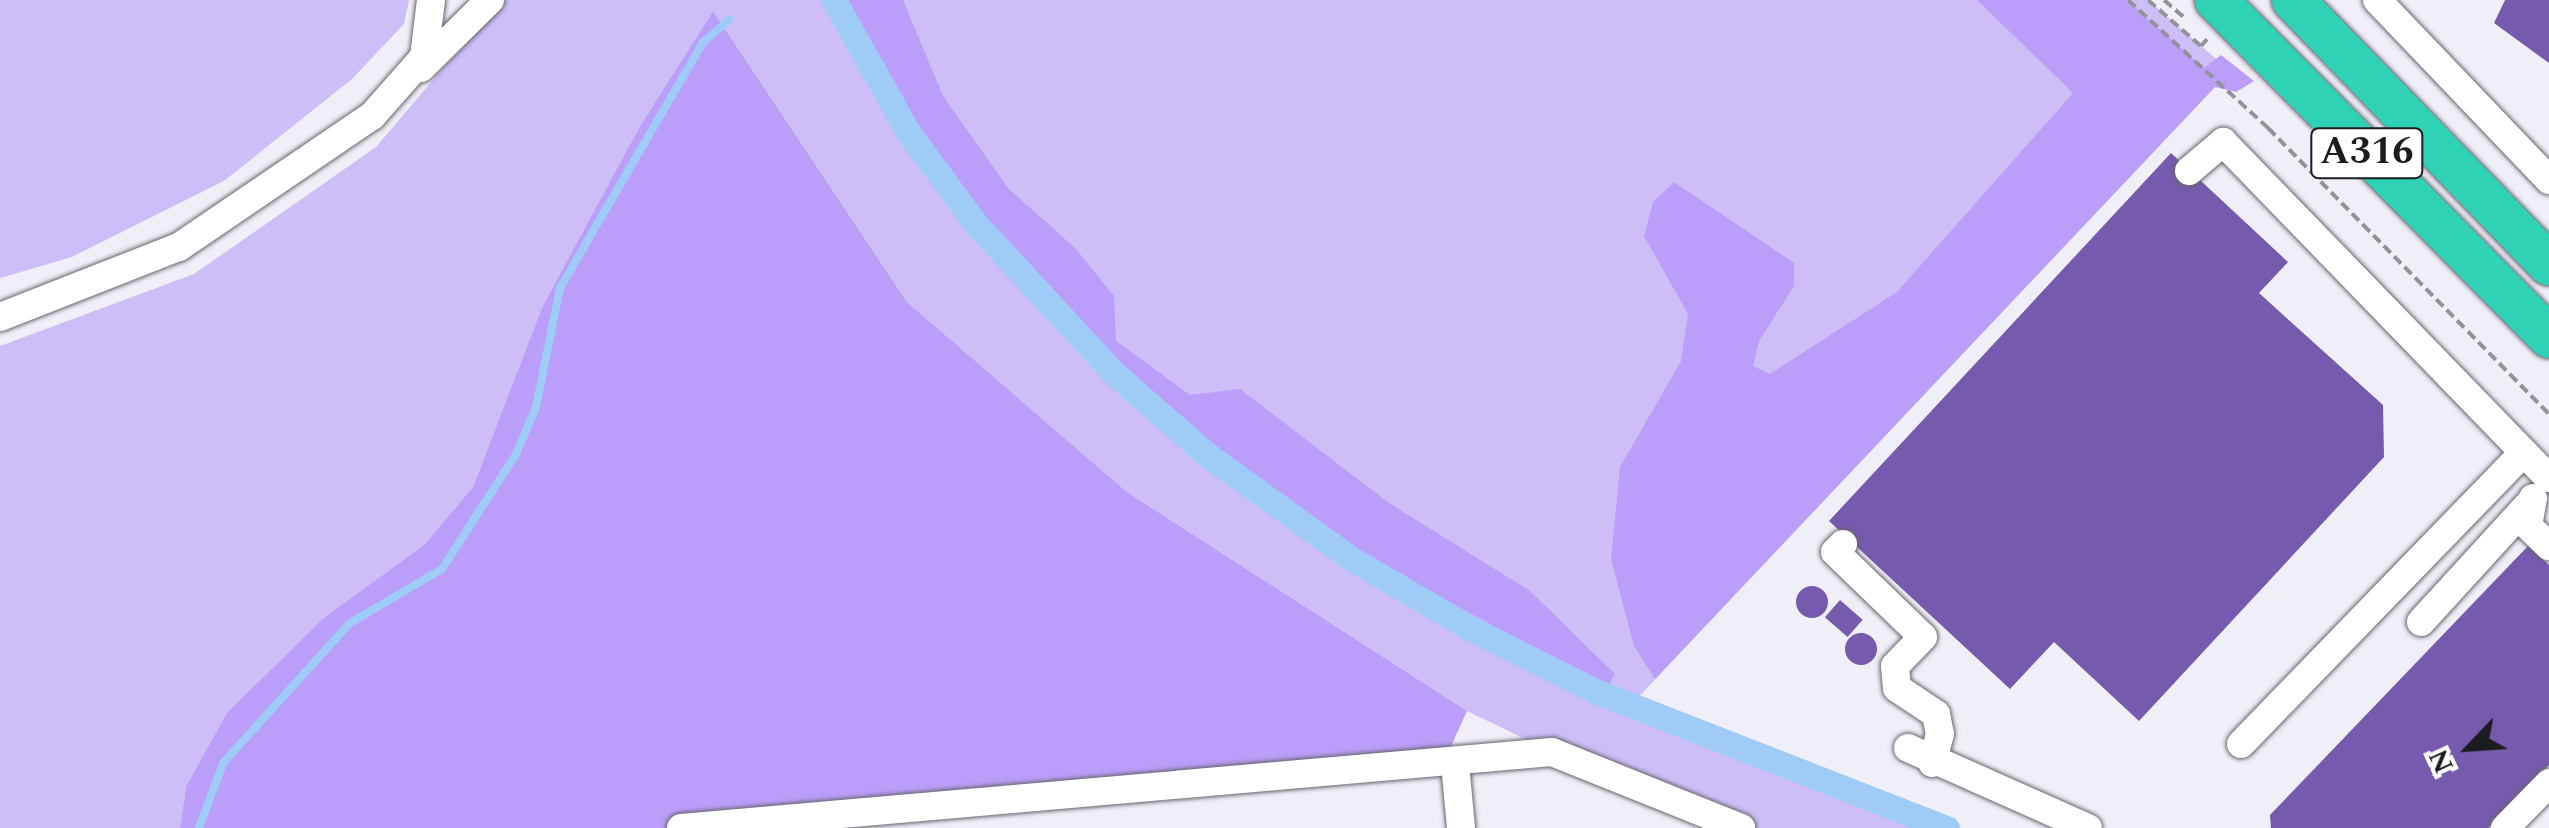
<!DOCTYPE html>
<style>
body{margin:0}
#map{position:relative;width:2549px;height:828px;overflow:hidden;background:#f0eef7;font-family:Spectral,serif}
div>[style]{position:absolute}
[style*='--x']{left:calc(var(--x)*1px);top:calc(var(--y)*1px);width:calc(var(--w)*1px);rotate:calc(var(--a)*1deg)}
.green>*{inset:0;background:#cebef8}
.forest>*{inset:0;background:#ba9ef9}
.stream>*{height:8px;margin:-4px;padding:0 4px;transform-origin:4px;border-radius:4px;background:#9fccf7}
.canal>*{height:25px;margin:-12.5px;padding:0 12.5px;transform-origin:12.5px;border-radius:12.5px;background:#9fccf7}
.building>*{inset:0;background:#765aae;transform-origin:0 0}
.round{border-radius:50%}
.path>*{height:4px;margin-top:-2px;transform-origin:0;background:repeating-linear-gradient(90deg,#949299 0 10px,transparent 0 15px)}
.roads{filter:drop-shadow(0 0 2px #67656d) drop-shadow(0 0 2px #67656d)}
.minor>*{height:28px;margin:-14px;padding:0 14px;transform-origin:14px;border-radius:14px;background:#fff}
.highway>*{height:42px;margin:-21px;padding:0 21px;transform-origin:21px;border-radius:21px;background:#30d2b7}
span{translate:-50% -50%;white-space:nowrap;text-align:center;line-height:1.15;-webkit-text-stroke:9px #fff;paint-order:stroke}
.shield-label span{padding:2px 8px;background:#fff;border:2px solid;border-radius:8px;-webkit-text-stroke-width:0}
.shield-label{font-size:38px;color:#1c1b1f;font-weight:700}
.north{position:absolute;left:2419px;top:698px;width:100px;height:100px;-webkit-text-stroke:8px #fff;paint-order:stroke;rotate:245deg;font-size:28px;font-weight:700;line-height:40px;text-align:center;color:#1c1b1f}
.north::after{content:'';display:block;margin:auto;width:35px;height:45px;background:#1c1b1f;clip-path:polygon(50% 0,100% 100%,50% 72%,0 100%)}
</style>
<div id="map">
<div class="green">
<i style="clip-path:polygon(0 0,409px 0,404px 24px,352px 79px,224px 181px,72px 257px,0 278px)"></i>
<i style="clip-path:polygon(501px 0,2148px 0,2230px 71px,1632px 704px,1947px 828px,1741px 828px,1552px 752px,1467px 711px,1127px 492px,907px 302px,713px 11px,640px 126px,544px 306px,473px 487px,424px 545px,326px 616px,186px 787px,180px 828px,0 828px,0 346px,194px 274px,376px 147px)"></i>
</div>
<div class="forest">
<i style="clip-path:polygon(823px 0,903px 0,943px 96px,1008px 188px,1076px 249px,1114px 296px,1116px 341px,1190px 395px,1240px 389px,1389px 503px,1530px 591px,1615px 674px,1608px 687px,1363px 556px,1212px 445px,1096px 345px,913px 154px)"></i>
<i style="clip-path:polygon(1977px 0,2126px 0,2204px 68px,2221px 55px,2254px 81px,2236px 92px,2215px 87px,1655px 679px,1634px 646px,1611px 559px,1620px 467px,1681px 361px,1688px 314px,1644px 236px,1653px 202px,1674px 182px,1794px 263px,1794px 286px,1759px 341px,1753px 366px,1770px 374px,1897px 292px,2073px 93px)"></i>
<i style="clip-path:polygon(713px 11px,907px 302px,1127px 492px,1467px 711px,1443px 764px,681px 828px,180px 828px,186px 787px,227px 713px,326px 616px,424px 545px,473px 487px,543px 306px,640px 126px)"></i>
</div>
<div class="stream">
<i style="--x:199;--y:828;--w:69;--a:-69.7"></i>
<i style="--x:223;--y:763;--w:189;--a:-47.8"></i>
<i style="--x:350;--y:623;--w:107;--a:-30.4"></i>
<i style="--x:442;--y:569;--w:137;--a:-57.2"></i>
<i style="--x:516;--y:454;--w:51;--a:-66.9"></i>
<i style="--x:536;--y:407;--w:121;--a:-78.6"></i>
<i style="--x:560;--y:288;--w:285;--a:-59.8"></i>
<i style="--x:703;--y:42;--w:35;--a:-40"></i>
</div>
<div class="canal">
<i style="--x:834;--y:0;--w:151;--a:60.7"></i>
<i style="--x:908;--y:132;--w:113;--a:53.6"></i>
<i style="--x:975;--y:223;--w:207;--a:47.2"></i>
<i style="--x:1116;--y:375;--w:118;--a:41.2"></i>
<i style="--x:1205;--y:453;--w:179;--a:35.9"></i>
<i style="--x:1350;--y:558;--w:139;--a:30.3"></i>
<i style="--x:1470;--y:628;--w:140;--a:26.7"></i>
<i style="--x:1595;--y:691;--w:378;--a:21.3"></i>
</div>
<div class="building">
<i style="clip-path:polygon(2505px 0,2549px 0,2549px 63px,2494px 23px)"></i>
<i style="clip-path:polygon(2171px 153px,2288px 262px,2259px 293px,2383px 405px,2384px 457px,2139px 721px,2054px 642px,2010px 689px,1829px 521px)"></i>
<i style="clip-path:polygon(2528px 546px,2549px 565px,2549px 765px,2488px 828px,2271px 828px,2270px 815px)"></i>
<i class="round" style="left:1796px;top:586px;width:32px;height:32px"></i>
<i style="left:1840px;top:600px;width:30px;height:23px;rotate:41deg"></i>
<i class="round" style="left:1845px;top:633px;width:32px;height:32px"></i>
</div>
<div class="path">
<i style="--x:2128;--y:0;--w:190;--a:42.4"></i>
<i style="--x:2268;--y:128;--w:401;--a:45.5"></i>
<i style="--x:2148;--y:0;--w:70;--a:41"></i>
<i style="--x:2201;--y:46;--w:9;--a:-49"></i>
<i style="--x:2164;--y:0;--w:30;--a:41"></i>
</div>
<div class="roads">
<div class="minor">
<i style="--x:2377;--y:0;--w:249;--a:46.3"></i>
<i style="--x:421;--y:68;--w:97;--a:-44.6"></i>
<i style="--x:2189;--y:171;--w:45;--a:-40.5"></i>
<i style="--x:2223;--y:142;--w:468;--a:45.9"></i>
<i style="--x:0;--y:317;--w:192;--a:-21.4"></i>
<i style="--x:179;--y:247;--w:233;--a:-34.2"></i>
<i style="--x:372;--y:116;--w:79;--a:-48.6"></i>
<i style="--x:424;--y:57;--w:57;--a:-83"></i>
<i style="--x:2533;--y:498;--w:28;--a:100"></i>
<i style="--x:2528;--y:526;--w:29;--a:44"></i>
<i style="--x:1843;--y:544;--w:11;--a:135"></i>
<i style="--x:1835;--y:552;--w:122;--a:44"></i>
<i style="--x:1923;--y:637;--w:40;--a:134"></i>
<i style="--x:1895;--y:666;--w:22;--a:85"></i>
<i style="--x:1897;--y:688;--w:47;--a:33.7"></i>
<i style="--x:1936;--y:714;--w:20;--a:79"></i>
<i style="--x:1940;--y:734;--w:30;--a:105"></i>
<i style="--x:2421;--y:622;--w:159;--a:-47.6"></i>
<i style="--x:2241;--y:744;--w:405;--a:-45.9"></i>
<i style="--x:1908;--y:748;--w:197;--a:24"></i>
<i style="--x:1455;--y:764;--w:64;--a:84.6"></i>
<i style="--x:681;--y:828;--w:874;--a:-4.99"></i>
<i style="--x:1552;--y:752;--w:204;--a:21.9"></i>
<i style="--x:2505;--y:828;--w:63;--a:-45.6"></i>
</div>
<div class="highway">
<i style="--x:2216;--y:0;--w:474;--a:45.3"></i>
<i style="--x:2293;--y:0;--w:368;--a:45.9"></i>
</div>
</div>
<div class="shield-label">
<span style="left:2367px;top:153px">A316</span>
</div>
<div class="north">N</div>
</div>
